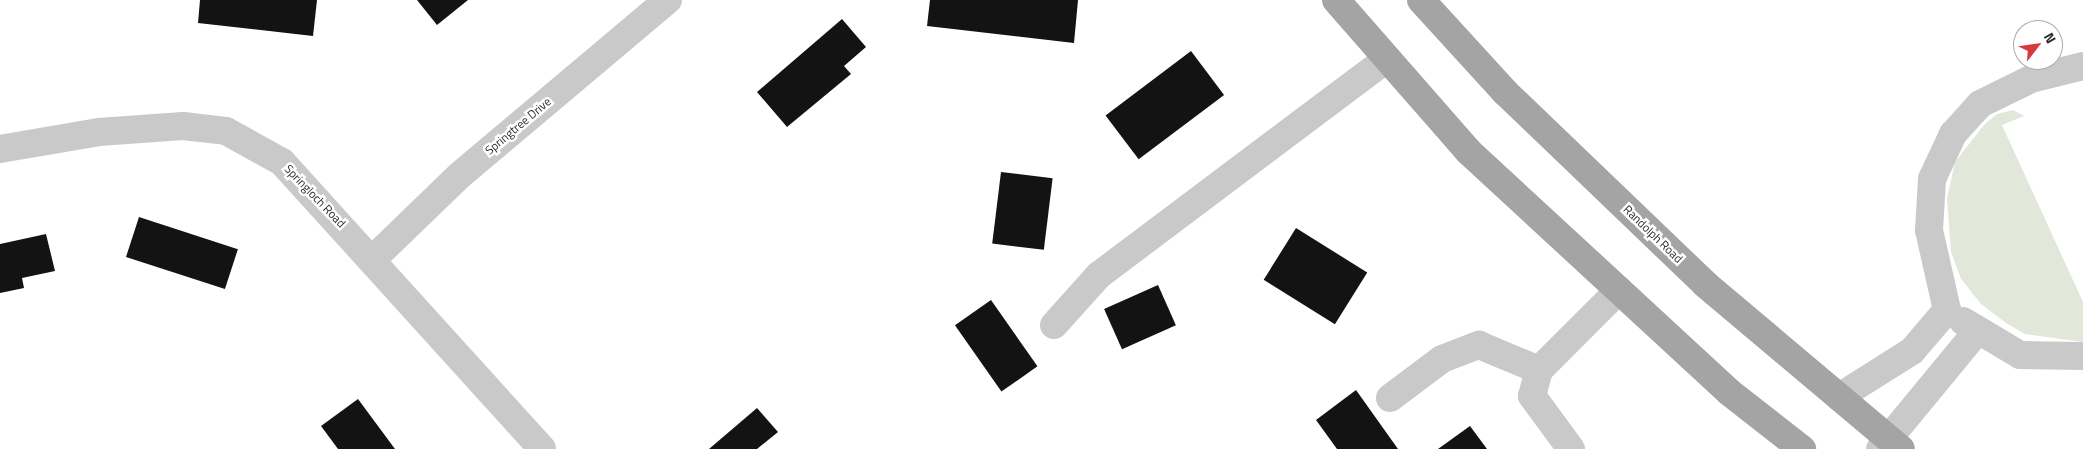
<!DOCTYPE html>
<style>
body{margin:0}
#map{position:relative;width:2083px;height:449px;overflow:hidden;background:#fff;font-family:"Titillium Web",sans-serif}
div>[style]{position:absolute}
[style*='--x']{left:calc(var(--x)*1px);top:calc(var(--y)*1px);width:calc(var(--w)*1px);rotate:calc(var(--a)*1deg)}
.green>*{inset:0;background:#e1e8da}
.building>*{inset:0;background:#131313;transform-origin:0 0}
.minor>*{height:28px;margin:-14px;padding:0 14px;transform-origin:14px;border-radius:14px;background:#c9c9c9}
.major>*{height:28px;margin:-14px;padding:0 14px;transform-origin:14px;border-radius:14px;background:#a4a4a4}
span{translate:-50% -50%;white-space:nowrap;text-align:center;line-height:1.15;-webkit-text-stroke:5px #fff;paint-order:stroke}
.street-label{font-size:12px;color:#2c2c2c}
.north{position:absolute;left:2013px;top:20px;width:50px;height:50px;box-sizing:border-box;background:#fff;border:1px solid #ababab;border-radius:50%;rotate:60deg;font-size:14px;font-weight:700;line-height:20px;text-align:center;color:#2c2c2c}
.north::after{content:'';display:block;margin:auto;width:18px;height:22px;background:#d63a3f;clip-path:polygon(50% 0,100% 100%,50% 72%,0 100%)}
</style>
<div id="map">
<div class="green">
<i style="clip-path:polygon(2013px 110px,2024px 116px,2002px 125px,2083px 302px,2083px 342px,2025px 334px,2006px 323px,1981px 304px,1961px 279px,1951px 252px,1947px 198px,1955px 162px,1984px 125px,1997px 114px)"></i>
</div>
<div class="building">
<i style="clip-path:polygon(200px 0,317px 0,313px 36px,198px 23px)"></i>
<i style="clip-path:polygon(417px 0,468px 0,437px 25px)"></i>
<i style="clip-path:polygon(930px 0,1078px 0,1074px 43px,927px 26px)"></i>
<i style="clip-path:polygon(842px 19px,866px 47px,844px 66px,851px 74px,787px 127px,757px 92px)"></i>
<i style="left:1191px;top:51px;width:55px;height:107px;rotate:53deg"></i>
<i style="left:1001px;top:172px;width:52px;height:72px;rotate:7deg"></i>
<i style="left:139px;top:217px;width:104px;height:42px;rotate:18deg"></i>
<i style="left:1296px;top:228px;width:84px;height:61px;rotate:32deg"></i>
<i style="clip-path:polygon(46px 234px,55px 271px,22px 278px,24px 288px,0 293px,0 244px)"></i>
<i style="left:1158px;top:285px;width:44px;height:59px;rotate:66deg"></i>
<i style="left:991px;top:300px;width:81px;height:44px;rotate:55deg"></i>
<i style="clip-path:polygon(1356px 390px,1398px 449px,1337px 449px,1316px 420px)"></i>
<i style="clip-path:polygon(358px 399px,395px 449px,338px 449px,321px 426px)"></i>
<i style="clip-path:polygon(757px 408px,778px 432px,757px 449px,709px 449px)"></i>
<i style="clip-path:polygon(1470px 426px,1487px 449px,1438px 449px)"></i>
</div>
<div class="minor">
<i style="--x:0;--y:149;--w:100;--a:-9.7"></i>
<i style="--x:99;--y:132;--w:84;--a:-4.1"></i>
<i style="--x:183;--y:126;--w:43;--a:6.6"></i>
<i style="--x:226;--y:131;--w:64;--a:29"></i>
<i style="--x:282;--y:162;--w:387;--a:47.8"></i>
<i style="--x:374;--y:258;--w:120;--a:-44"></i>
<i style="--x:460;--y:175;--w:272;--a:-40.1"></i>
<i style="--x:1963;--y:321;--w:66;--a:30.8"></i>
<i style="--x:2020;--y:355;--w:63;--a:0.9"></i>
<i style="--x:1054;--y:325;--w:67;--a:-48"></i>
<i style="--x:1099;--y:275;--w:360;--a:-36.9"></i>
<i style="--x:1839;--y:397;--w:86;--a:-32.2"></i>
<i style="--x:1912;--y:351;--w:54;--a:-49.5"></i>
<i style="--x:1947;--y:310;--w:82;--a:-102.7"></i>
<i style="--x:1929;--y:230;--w:51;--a:-86.6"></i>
<i style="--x:1932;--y:179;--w:50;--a:-65"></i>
<i style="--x:1953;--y:134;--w:40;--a:-48"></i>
<i style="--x:1980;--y:104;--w:57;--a:-26.1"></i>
<i style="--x:2031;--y:79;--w:54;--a:-14"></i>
<i style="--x:1390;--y:398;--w:65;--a:-36.9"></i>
<i style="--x:1442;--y:359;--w:40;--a:-21"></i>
<i style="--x:1479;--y:345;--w:65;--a:22.6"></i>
<i style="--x:1571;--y:449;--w:66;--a:-126.3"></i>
<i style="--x:1532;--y:396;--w:27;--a:-75"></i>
<i style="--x:1539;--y:370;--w:113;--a:-45"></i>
<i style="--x:1880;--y:449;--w:154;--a:-50.5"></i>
</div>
<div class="major">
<i style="--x:1336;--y:0;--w:201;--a:48.8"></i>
<i style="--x:1468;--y:151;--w:355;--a:42.7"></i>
<i style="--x:1729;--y:392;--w:93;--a:38"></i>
<i style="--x:1421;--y:0;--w:125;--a:47.6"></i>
<i style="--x:1505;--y:92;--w:277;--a:43.8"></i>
<i style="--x:1705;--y:284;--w:256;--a:40.1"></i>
</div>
<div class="street-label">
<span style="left:518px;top:126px;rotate:-40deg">Springtree Drive</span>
<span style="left:315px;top:196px;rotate:46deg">Springloch Road</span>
<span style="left:1653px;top:234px;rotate:44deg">Randolph Road</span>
</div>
<div class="north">N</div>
</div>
